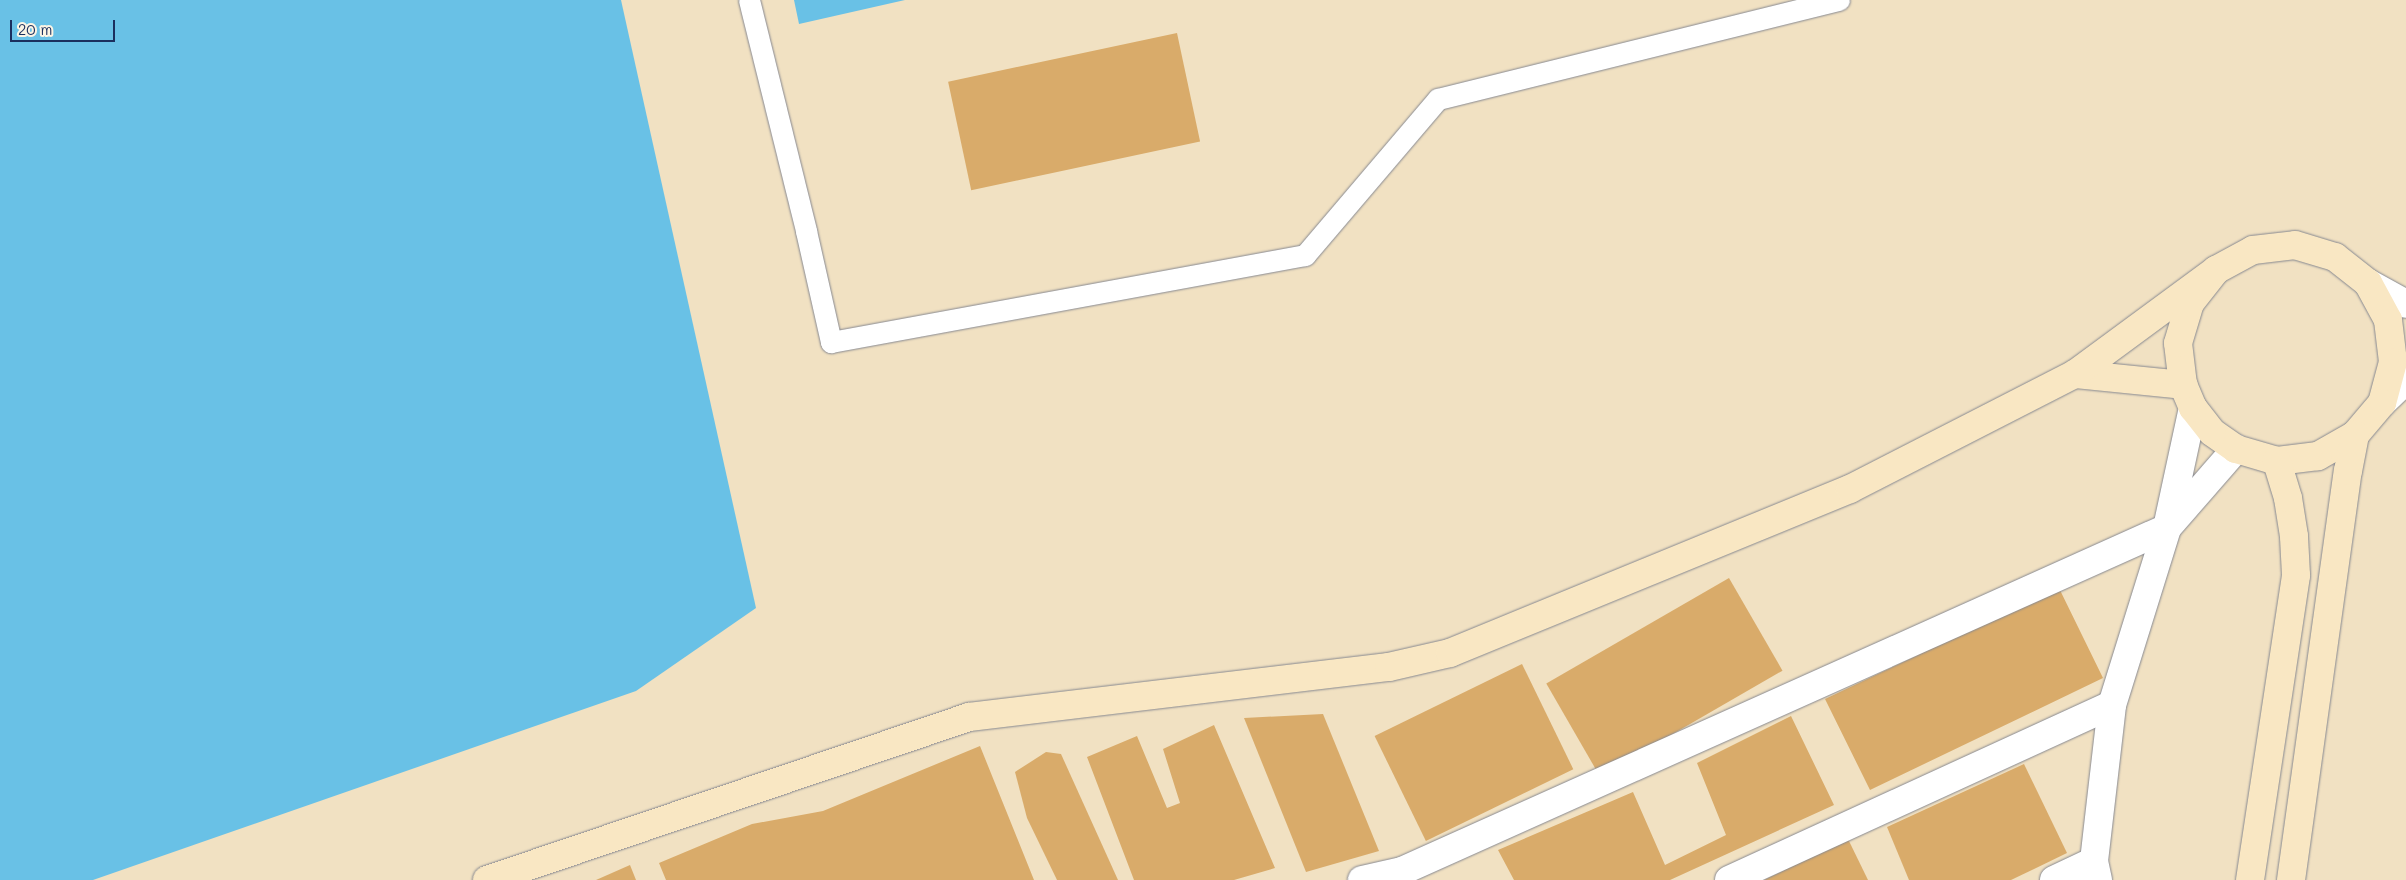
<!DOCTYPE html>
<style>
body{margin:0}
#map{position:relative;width:2406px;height:880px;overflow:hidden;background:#f1e1c2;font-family:Mali,sans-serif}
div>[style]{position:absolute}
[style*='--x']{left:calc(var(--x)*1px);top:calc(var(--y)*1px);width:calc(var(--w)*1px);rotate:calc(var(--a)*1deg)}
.water>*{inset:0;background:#69c1e6}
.building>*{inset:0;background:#d9ab6a;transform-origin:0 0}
.roads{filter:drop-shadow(0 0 1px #868890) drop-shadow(0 0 1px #868890)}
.service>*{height:21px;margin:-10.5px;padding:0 10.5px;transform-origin:10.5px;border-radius:10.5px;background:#fff}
.minor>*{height:28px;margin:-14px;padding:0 14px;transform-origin:14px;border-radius:14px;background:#fff}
.secondary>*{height:28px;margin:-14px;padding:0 14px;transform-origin:14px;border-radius:14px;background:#f9e7c3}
span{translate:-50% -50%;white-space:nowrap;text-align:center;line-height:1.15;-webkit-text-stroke:4.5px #fcf5e5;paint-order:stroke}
.scale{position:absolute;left:10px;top:20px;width:105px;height:22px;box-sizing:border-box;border:2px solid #1b2f5e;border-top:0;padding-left:6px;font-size:15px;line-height:18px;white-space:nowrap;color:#1b2f5e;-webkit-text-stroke:4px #fcf5e5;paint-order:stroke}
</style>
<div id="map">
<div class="water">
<i style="clip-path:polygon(0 0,621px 0,756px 608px,636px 691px,93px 880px,0 880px)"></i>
<i style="clip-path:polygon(794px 0,905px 0,799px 24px)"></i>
</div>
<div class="building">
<i style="left:1177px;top:33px;width:111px;height:234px;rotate:78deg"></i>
<i style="left:1729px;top:578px;width:107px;height:211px;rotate:60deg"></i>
<i style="clip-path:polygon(2057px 584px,2103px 678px,1870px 790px,1825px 699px,1918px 655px,1927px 641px)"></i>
<i style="left:1522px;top:664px;width:117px;height:164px;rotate:64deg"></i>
<i style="clip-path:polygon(1323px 714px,1379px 851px,1306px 872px,1244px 718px)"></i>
<i style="clip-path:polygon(1791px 716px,1834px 805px,1670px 880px,1514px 880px,1498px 850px,1633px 792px,1665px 865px,1726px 835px,1697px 763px)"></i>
<i style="clip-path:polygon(1214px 725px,1275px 868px,1234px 880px,1134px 880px,1087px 757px,1137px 736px,1167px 808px,1180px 803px,1163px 749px)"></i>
<i style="clip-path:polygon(980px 746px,1034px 880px,666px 880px,659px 863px,752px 824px,823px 811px)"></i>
<i style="clip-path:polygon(1046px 752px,1061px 754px,1118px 880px,1057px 880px,1027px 818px,1015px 772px)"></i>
<i style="clip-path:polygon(2024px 764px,2067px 853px,2011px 880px,1909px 880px,1887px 827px)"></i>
<i style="clip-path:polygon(1848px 839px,1868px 880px,1764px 880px)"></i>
<i style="clip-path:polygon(630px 865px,636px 880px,596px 880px)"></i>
</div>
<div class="roads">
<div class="service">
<i style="--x:749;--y:0;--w:238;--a:76.1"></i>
<i style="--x:806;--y:231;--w:114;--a:77.3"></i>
<i style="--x:831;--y:342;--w:482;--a:-10.4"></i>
<i style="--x:1305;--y:255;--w:205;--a:-49.6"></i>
<i style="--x:1438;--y:99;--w:413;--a:-13.9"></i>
</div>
<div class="minor">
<i style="--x:2368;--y:283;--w:43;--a:28.9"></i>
<i style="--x:2382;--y:403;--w:33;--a:-44"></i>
<i style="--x:1362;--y:880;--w:41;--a:-12.7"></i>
<i style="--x:1402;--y:871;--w:838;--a:-24.15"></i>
<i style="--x:2167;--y:528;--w:105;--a:-48.9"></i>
<i style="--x:1729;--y:880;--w:421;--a:-24.6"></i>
<i style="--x:2054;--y:880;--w:44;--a:-25.4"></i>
<i style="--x:2098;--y:880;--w:19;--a:-102"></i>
<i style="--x:2094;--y:861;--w:157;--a:-83.4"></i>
<i style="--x:2112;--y:705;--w:185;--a:-72.7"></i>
<i style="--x:2167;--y:528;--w:123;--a:-77.8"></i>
</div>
<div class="secondary">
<i style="--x:2075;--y:374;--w:109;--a:5.8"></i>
<i style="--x:487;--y:880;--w:509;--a:-18.68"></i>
<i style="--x:969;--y:717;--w:423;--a:-6.8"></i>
<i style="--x:1389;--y:667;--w:63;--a:-12.9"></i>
<i style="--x:1450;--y:653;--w:432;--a:-22.3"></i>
<i style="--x:1850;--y:489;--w:253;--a:-27.1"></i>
<i style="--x:2075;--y:374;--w:175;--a:-36.4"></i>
<i style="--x:2216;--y:270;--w:42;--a:-28.4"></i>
<i style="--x:2253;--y:250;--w:42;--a:-6.8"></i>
<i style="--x:2295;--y:245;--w:42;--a:16.7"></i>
<i style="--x:2335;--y:257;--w:42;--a:38.2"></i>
<i style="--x:2368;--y:283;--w:42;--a:61.6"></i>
<i style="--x:2388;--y:320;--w:42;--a:83.2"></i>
<i style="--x:2393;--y:362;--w:42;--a:105"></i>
<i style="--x:2382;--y:403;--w:42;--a:130.2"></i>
<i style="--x:2355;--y:435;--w:43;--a:150.4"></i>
<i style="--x:2318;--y:456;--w:41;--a:173"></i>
<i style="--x:2277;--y:461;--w:43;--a:-163.7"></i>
<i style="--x:2236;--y:449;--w:29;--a:-145"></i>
<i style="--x:2212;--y:432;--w:31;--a:-128"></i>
<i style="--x:2193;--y:408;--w:25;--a:-113"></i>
<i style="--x:2183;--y:385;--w:42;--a:-96.8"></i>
<i style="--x:2178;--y:343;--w:42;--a:-73.3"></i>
<i style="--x:2190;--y:303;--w:42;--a:-51.8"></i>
<i style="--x:2250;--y:880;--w:308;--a:-81.4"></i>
<i style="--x:2296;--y:575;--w:39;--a:-93"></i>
<i style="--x:2294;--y:536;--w:38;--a:-99"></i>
<i style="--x:2288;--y:498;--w:39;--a:-107"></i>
<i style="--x:2291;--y:880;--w:413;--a:-82.1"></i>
<i style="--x:2348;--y:471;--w:37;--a:-79"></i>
</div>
</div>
<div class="scale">20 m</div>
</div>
